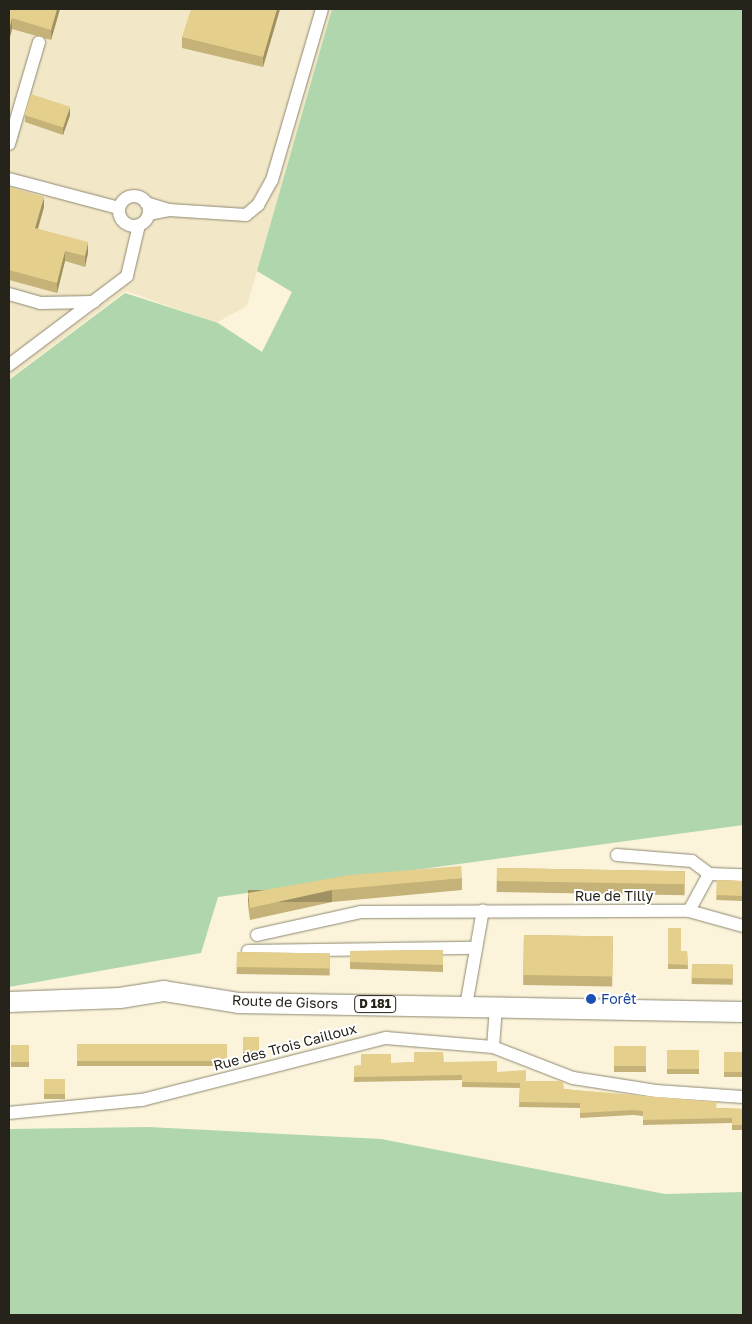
<!DOCTYPE html>
<meta charset="utf-8">
<style>
body{margin:0}
#map{position:relative;width:752px;height:1324px;overflow:hidden;background:#fbf4db;font-family:"Golos Text",sans-serif}
div>[style]{position:absolute}
[style*='--x']{left:calc(var(--x)*1px);top:calc(var(--y)*1px);width:calc(var(--w)*1px);rotate:calc(var(--a)*1deg)}
.built>*{inset:0;background:#f2e8c8}
.green>*{inset:0;background:#afd6ac}
.roads{filter:drop-shadow(0 0 1px #8e8871) drop-shadow(0 0 1px #8e8871)}
.street>*{height:12px;margin:-6px;padding:0 6px;transform-origin:6px;border-radius:6px;background:#fff}
.street>.ring{margin:-6px;padding:0;box-sizing:content-box;background:none;border:12px solid #fff;border-radius:50%}
.primary>*{height:20px;margin:-10px;padding:0 10px;transform-origin:10px;border-radius:10px;background:#fff}
.wall>*{inset:0;background:#c4b278;transform-origin:0 0}
.shaded-wall>*{inset:0;background:#a09162;transform-origin:0 0}
.building>*{inset:0;background:#e4cf8c;transform-origin:0 0}
.dots>*{width:14px;height:14px;translate:-50% -50%;box-sizing:border-box;border:2px solid #fff;border-radius:50%}
span{translate:-50% -50%;white-space:nowrap;text-align:center;line-height:1.15;-webkit-text-stroke:4px #fff;paint-order:stroke}
.shield-label span{padding:1px 4px;background:#fff;border:1px solid;border-radius:4px;-webkit-text-stroke-width:0}
.shield-label{font-size:12px;color:#26231a;font-weight:700}
.street-label{font-size:14px;color:#26231a}
.transit-label{font-size:14px;color:#164399}
.left{translate:0 -50%;text-align:left}
.frame{position:absolute;inset:0;border:10px solid #26231a;pointer-events:none}
</style>
<div id="map">
<div class="built">
<i style="clip-path:polygon(9px 9px,332px 9px,247px 306px,216px 323px,126px 291px,9px 379px)"></i>
</div>
<div class="green">
<i style="clip-path:polygon(332px 9px,743px 9px,743px 825px,218px 897px,201px 953px,9px 987px,9px 380px,125px 293px,218px 323px,262px 352px,292px 292px,257px 271px)"></i>
<i style="clip-path:polygon(148px 1127px,381px 1139px,665px 1194px,743px 1192px,743px 1315px,9px 1315px,9px 1129px)"></i>
</div>
<div class="roads">
<div class="street">
<i style="--x:9;--y:144;--w:106;--a:-73.6"></i>
<i style="--x:9;--y:179;--w:114;--a:14.8"></i>
<i class="ring" style="left:119px;top:196px;width:18px;height:18px"></i>
<i style="--x:146;--y:203;--w:24;--a:17"></i>
<i style="--x:169;--y:210;--w:20;--a:169"></i>
<i style="--x:169;--y:210;--w:77;--a:3.7"></i>
<i style="--x:246;--y:215;--w:16;--a:-40"></i>
<i style="--x:258;--y:205;--w:29;--a:-61"></i>
<i style="--x:272;--y:180;--w:178;--a:-73.7"></i>
<i style="--x:9;--y:294;--w:32;--a:16"></i>
<i style="--x:40;--y:303;--w:54;--a:-1.1"></i>
<i style="--x:9;--y:365;--w:148;--a:-37"></i>
<i style="--x:127;--y:276;--w:52;--a:-76.8"></i>
<i style="--x:617;--y:855;--w:75;--a:4.6"></i>
<i style="--x:692;--y:861;--w:21;--a:37"></i>
<i style="--x:709;--y:874;--w:42;--a:118.4"></i>
<i style="--x:709;--y:874;--w:34;--a:2"></i>
<i style="--x:257;--y:935;--w:107;--a:-12.5"></i>
<i style="--x:361;--y:912;--w:328;--a:-0.2"></i>
<i style="--x:689;--y:911;--w:56;--a:15.5"></i>
<i style="--x:248;--y:951;--w:228;--a:-0.8"></i>
<i style="--x:466;--y:1006;--w:97;--a:-80"></i>
<i style="--x:493;--y:1047;--w:40;--a:-85.7"></i>
<i style="--x:9;--y:1113;--w:134;--a:-5.6"></i>
<i style="--x:142;--y:1100;--w:252;--a:-14.3"></i>
<i style="--x:386;--y:1038;--w:107;--a:4.8"></i>
<i style="--x:493;--y:1047;--w:86;--a:21.2"></i>
<i style="--x:573;--y:1078;--w:84;--a:8.9"></i>
<i style="--x:656;--y:1091;--w:87;--a:3.9"></i>
</div>
<div class="primary">
<i style="--x:9;--y:1002;--w:111;--a:-2.1"></i>
<i style="--x:120;--y:998;--w:45;--a:-9"></i>
<i style="--x:164;--y:991;--w:75;--a:9.2"></i>
<i style="--x:238;--y:1003;--w:505;--a:1.02"></i>
</div>
</div>
<div class="wall">
<i style="clip-path:polygon(9px 9px,60px 9px,51px 40px,12px 29px,9px 41px)"></i>
<i style="clip-path:polygon(280px 9px,263px 67px,182px 48px,182px 37px)"></i>
<i style="clip-path:polygon(25px 115px,70px 115px,63px 135px,25px 122px)"></i>
<i style="clip-path:polygon(9px 187px,44px 207px,38px 229px,88px 253px,85px 267px,65px 261px,57px 293px,9px 280px)"></i>
<i style="left:497px;top:868px;width:188px;height:24px;rotate:1deg"></i>
<i style="clip-path:polygon(462px 878px,462px 890px,332px 902px,250px 920px,248px 905px,248px 893px)"></i>
<i style="left:717px;top:880px;width:26px;height:20px;rotate:2deg"></i>
<i style="clip-path:polygon(668px 928px,681px 951px,687px 951px,688px 969px,668px 969px)"></i>
<i style="left:524px;top:935px;width:89px;height:50px;rotate:1deg"></i>
<i style="clip-path:polygon(443px 950px,443px 972px,350px 969px,350px 951px)"></i>
<i style="left:237px;top:952px;width:93px;height:22px;rotate:1deg"></i>
<i style="left:692px;top:964px;width:41px;height:20px;rotate:1deg"></i>
<i style="left:243px;top:1037px;width:16px;height:20px"></i>
<i style="left:77px;top:1044px;width:150px;height:22px"></i>
<i style="left:11px;top:1045px;width:18px;height:22px"></i>
<i style="left:614px;top:1046px;width:32px;height:26px"></i>
<i style="left:667px;top:1050px;width:32px;height:24px"></i>
<i style="left:724px;top:1052px;width:19px;height:25px"></i>
<i style="clip-path:polygon(444px 1062px,497px 1072px,526px 1081px,564px 1089px,717px 1108px,743px 1109px,743px 1130px,732px 1130px,732px 1123px,643px 1125px,643px 1116px,633px 1115px,580px 1118px,580px 1108px,519px 1107px,520px 1088px,462px 1087px,462px 1080px,354px 1082px,354px 1066px,391px 1063px)"></i>
<i style="left:65px;top:1079px;width:20px;height:21px;rotate:90deg"></i>
</div>
<div class="shaded-wall">
<i style="clip-path:polygon(57px 9px,60px 9px,51px 40px,51px 30px)"></i>
<i style="clip-path:polygon(277px 9px,280px 9px,263px 67px,263px 57px)"></i>
<i style="clip-path:polygon(12px 18px,12px 29px,9px 41px,9px 30px)"></i>
<i style="clip-path:polygon(70px 107px,70px 115px,63px 135px,63px 127px)"></i>
<i style="clip-path:polygon(44px 197px,44px 207px,35px 238px,35px 228px)"></i>
<i style="clip-path:polygon(88px 242px,88px 253px,85px 267px,85px 256px)"></i>
<i style="clip-path:polygon(65px 251px,65px 261px,57px 293px,57px 283px)"></i>
<i style="left:332px;top:890px;width:12px;height:84px;rotate:90deg"></i>
</div>
<div class="building">
<i style="clip-path:polygon(9px 9px,57px 9px,51px 30px,12px 18px,9px 30px)"></i>
<i style="clip-path:polygon(191px 9px,277px 9px,263px 57px,182px 37px)"></i>
<i style="left:31px;top:94px;width:41px;height:22px;rotate:18deg"></i>
<i style="clip-path:polygon(9px 187px,44px 197px,35px 228px,88px 242px,85px 256px,65px 251px,57px 283px,9px 270px)"></i>
<i style="clip-path:polygon(461px 866px,462px 878px,332px 890px,250px 908px,248px 893px,350px 875px)"></i>
<i style="left:497px;top:868px;width:188px;height:13px;rotate:1deg"></i>
<i style="left:717px;top:880px;width:26px;height:15px;rotate:2deg"></i>
<i style="clip-path:polygon(668px 928px,681px 928px,681px 951px,687px 951px,688px 965px,668px 964px)"></i>
<i style="left:524px;top:935px;width:89px;height:40px;rotate:1deg"></i>
<i style="clip-path:polygon(443px 950px,443px 965px,350px 962px,350px 951px)"></i>
<i style="left:237px;top:952px;width:93px;height:15px;rotate:1deg"></i>
<i style="left:692px;top:964px;width:41px;height:14px;rotate:1deg"></i>
<i style="left:243px;top:1037px;width:16px;height:15px"></i>
<i style="left:77px;top:1044px;width:150px;height:17px"></i>
<i style="left:11px;top:1045px;width:18px;height:17px"></i>
<i style="left:614px;top:1046px;width:32px;height:20px"></i>
<i style="left:667px;top:1050px;width:32px;height:19px"></i>
<i style="clip-path:polygon(414px 1052px,443px 1052px,444px 1062px,497px 1061px,497px 1072px,526px 1070px,526px 1081px,563px 1081px,564px 1089px,717px 1102px,716px 1108px,743px 1109px,743px 1125px,732px 1125px,732px 1118px,643px 1120px,643px 1111px,633px 1110px,580px 1113px,580px 1103px,519px 1102px,520px 1083px,462px 1082px,462px 1075px,354px 1077px,354px 1066px,361px 1065px,361px 1054px,391px 1054px,391px 1063px,414px 1062px)"></i>
<i style="left:724px;top:1052px;width:19px;height:20px"></i>
<i style="left:65px;top:1079px;width:15px;height:21px;rotate:90deg"></i>
</div>
<div class="dots">
<i style="left:591px;top:999px;background:#1a4fb4"></i>
</div>
<div class="shield-label">
<span style="left:375px;top:1004px">D 181</span>
</div>
<div class="street-label">
<span style="left:614px;top:896px">Rue de Tilly</span>
<span style="left:285px;top:1002px;rotate:2deg">Route de Gisors</span>
<span style="left:285px;top:1047px;rotate:-15deg">Rue des Trois Cailloux</span>
</div>
<div class="transit-label">
<span class="left" style="left:601px;top:999px">Forêt</span>
</div>
<div class="frame"></div>
</div>
